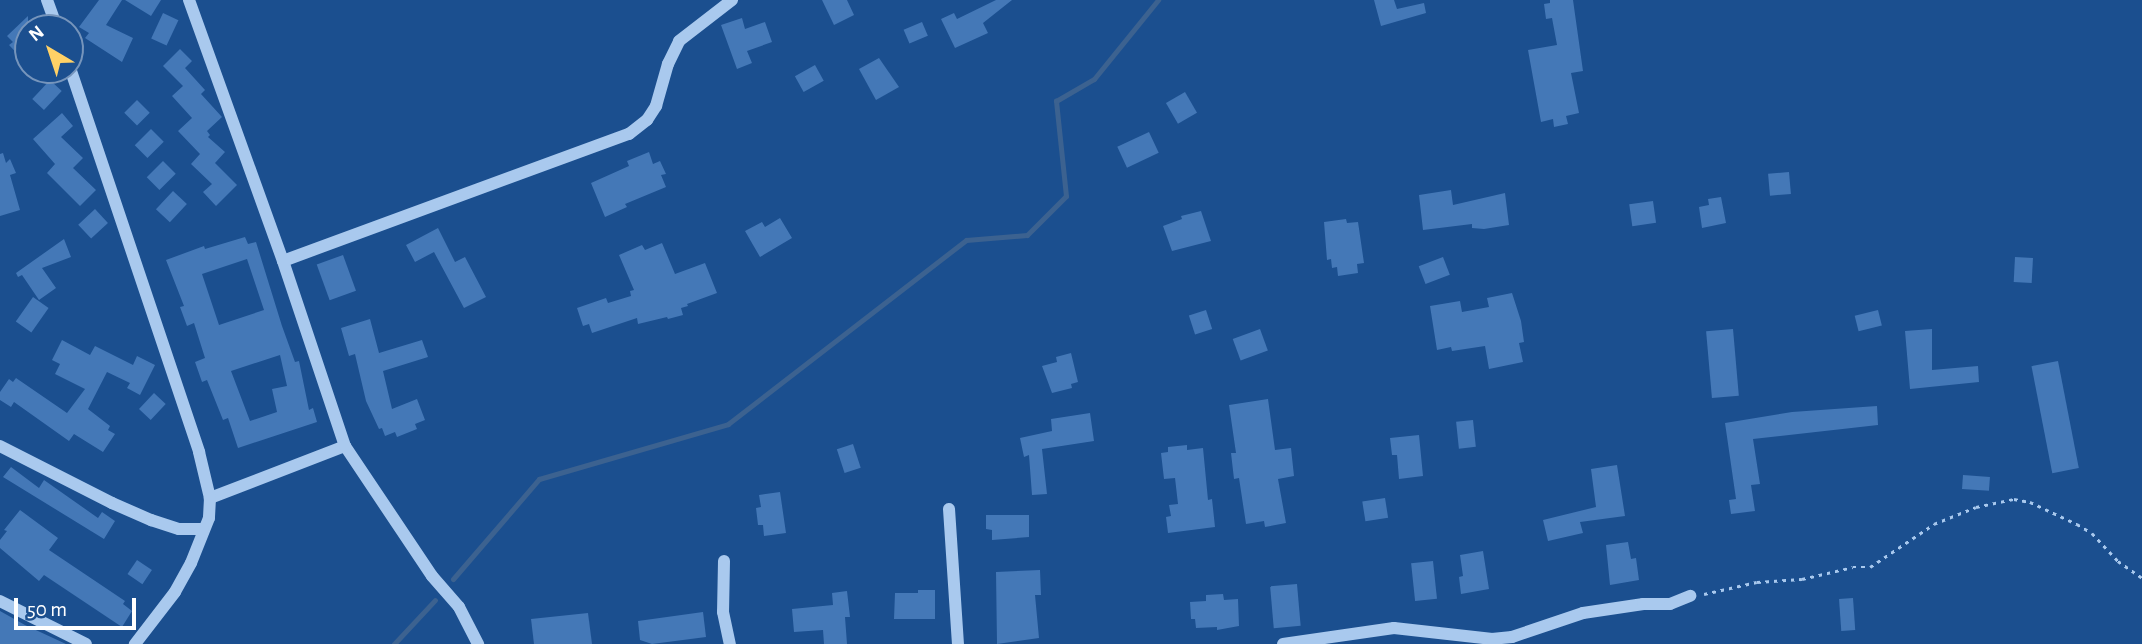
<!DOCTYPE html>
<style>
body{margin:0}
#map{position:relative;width:2142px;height:644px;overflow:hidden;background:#1b4f8f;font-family:"Alegreya Sans",sans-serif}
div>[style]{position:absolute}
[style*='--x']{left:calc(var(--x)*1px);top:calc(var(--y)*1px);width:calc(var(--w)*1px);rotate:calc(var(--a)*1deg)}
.stream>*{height:5px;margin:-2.5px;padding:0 2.5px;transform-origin:2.5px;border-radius:2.5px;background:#3c6290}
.building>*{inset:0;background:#4478b7;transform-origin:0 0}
.path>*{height:2.5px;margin-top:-1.25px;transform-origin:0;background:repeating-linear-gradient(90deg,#a9c9ee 0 3.5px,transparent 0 8.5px)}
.minor>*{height:12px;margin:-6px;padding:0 6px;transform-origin:6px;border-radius:6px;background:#a9c9ee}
span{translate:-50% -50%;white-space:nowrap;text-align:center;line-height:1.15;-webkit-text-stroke:7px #1b4f8f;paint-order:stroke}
.north{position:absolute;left:14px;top:14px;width:70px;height:70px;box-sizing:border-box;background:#1b4f8f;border:2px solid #7695bc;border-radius:50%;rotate:321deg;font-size:19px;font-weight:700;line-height:28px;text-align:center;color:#fff}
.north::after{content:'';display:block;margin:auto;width:24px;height:32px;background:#ffd166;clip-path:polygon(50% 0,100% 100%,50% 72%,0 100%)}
.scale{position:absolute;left:14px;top:598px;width:122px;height:32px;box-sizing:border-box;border:4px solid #fff;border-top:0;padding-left:9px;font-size:21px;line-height:24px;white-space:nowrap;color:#fff;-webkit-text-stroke:5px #1b4f8f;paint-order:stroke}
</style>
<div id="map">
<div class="stream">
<i style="--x:453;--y:579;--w:132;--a:-49.3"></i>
<i style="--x:539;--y:479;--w:197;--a:-16.2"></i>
<i style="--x:728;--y:424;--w:301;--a:-37.7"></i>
<i style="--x:966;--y:240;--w:61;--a:-4.7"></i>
<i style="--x:1027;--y:235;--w:55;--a:-45"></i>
<i style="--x:1066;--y:196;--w:96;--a:-96"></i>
<i style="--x:1056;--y:101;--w:44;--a:-30.1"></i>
<i style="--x:1094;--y:79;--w:102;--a:-51"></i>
<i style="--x:394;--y:644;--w:60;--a:-47"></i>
</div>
<div class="building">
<i style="clip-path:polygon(99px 0,122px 0,106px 25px,133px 38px,122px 62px,85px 38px,89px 33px,79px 27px)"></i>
<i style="clip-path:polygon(125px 0,161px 0,151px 16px)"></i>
<i style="clip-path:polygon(822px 0,847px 0,854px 15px,834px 25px)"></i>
<i style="clip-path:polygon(996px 0,1012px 0,983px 23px,988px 33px,955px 48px,941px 19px,954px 13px,957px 19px)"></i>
<i style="clip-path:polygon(1374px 0,1394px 0,1397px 9px,1424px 3px,1426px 13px,1381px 26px)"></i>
<i style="clip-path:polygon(1550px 0,1573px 0,1583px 71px,1571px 73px,1579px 113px,1566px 116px,1568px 124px,1554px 127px,1553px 119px,1541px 122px,1528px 50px,1557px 45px,1552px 18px,1546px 19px,1544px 4px,1550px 3px)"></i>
<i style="left:163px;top:13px;width:17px;height:28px;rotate:25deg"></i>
<i style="clip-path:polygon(28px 16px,28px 65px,9px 45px,13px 42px,7px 36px)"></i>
<i style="clip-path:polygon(742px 18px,745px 29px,765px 22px,772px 42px,747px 51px,752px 63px,737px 69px,721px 25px)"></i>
<i style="left:922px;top:22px;width:15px;height:20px;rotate:67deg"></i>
<i style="clip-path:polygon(180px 49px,192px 61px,185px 68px,205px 90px,201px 94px,222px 117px,207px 131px,210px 135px,208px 137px,225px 152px,215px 163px,237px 185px,216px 206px,203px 192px,212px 184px,191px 164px,200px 154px,178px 131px,192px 118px,172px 96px,183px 86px,163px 66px)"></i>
<i style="clip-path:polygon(879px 58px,899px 87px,876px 100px,859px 69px)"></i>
<i style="left:815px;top:65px;width:18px;height:23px;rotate:61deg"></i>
<i style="left:50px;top:80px;width:16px;height:26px;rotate:43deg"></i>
<i style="left:1185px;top:92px;width:24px;height:22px;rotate:60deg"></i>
<i style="left:137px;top:100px;width:18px;height:18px;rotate:45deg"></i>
<i style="clip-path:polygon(62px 113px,73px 126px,61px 137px,83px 158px,73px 168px,96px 190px,80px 206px,47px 173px,55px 164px,33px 139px)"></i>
<i style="left:151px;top:129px;width:18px;height:23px;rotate:45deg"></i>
<i style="left:1149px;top:132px;width:23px;height:35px;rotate:65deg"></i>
<i style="clip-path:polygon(649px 152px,653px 164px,660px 161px,666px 174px,661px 175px,666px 187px,625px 204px,627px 207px,605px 217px,591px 183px,629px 166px,627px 161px)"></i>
<i style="clip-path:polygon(3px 153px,6px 163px,10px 159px,16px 173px,10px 175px,20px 210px,0 216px,0 154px)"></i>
<i style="left:163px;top:161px;width:18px;height:23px;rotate:45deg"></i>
<i style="left:1789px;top:172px;width:22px;height:21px;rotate:85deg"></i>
<i style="clip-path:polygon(1451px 190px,1453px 205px,1505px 193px,1509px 225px,1484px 229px,1472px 228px,1472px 224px,1423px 230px,1419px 195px)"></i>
<i style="left:173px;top:191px;width:19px;height:25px;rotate:43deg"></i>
<i style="clip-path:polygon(1721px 197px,1726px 223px,1702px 228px,1699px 207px,1709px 205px,1708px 199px)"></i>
<i style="left:1653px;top:201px;width:22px;height:24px;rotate:82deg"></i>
<i style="left:95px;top:209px;width:19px;height:23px;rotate:47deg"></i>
<i style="clip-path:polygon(1201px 211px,1211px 241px,1172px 251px,1163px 226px,1182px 219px,1181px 216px)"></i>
<i style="clip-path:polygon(780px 218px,792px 238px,760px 257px,745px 231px,762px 222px,765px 227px)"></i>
<i style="clip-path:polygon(1346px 219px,1347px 223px,1358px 222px,1364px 263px,1357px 264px,1358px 273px,1338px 276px,1337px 267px,1332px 268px,1331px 259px,1327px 260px,1324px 222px)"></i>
<i style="clip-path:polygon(438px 228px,455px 262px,465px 257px,486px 297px,464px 308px,434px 252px,415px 262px,406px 245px)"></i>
<i style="clip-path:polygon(evenodd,245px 237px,248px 244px,256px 242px,282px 326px,295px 362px,299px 361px,309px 410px,313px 408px,317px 422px,238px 448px,228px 418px,223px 420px,207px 380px,202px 382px,195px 362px,205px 358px,194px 323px,187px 326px,180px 307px,184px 306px,166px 260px,204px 246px,205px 249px,245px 237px,247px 259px,264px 310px,219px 325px,202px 274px,247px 259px,245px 237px,280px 355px,287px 386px,272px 389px,277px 412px,250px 421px,231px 371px,280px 355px)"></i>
<i style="clip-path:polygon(64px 239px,71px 257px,42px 268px,56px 288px,39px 300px,22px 275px,18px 277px,16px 273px)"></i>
<i style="clip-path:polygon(662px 243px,675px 274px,705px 263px,717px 293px,687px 304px,688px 306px,681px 308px,683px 315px,668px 319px,667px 317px,638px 324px,637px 318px,592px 333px,589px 324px,583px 326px,577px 308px,606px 298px,608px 303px,631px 296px,630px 291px,634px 290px,619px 255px,642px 245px,645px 250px)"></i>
<i style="left:343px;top:255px;width:38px;height:28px;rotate:70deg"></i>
<i style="left:1443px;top:257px;width:19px;height:26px;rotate:69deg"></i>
<i style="left:2015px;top:257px;width:18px;height:25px;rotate:3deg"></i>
<i style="clip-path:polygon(1512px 293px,1521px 321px,1524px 342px,1519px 343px,1523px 362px,1489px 369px,1485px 346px,1452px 351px,1451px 347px,1437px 350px,1430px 306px,1460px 301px,1462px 312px,1489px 307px,1487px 298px)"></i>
<i style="left:33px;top:297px;width:19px;height:30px;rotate:35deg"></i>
<i style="left:1206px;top:310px;width:20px;height:18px;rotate:72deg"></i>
<i style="left:1878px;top:310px;width:16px;height:24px;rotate:76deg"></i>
<i style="clip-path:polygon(370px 319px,379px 353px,422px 340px,428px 357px,383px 371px,392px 409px,417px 399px,425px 420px,415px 424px,417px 429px,397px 437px,395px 432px,385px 436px,382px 428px,379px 429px,366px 401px,355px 354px,349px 356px,341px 328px)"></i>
<i style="left:1260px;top:329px;width:23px;height:29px;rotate:70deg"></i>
<i style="left:1733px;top:329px;width:67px;height:27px;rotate:85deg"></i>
<i style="clip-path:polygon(1932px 329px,1932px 370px,1978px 366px,1979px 382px,1910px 389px,1905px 331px)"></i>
<i style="clip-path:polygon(62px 340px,90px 355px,95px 346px,133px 365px,137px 356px,155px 365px,140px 395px,127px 388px,130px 383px,107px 372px,88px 409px,110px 426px,108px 430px,115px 434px,103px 452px,74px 434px,69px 441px,14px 402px,11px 407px,0 400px,0 392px,9px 379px,13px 382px,16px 378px,67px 413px,85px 389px,55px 374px,60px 364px,52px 360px)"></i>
<i style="clip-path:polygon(1071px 353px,1078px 382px,1071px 384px,1072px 388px,1052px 393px,1042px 366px,1057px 362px,1056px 357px)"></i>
<i style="left:2058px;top:361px;width:109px;height:27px;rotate:79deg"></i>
<i style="left:154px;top:393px;width:16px;height:22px;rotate:43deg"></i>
<i style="clip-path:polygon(1268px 399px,1275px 450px,1291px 448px,1294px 476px,1278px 479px,1286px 523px,1265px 527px,1264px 521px,1246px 524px,1239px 478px,1234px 479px,1231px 453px,1236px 453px,1229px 405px)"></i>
<i style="clip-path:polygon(1877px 406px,1878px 425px,1753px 439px,1760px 484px,1751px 485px,1755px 511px,1731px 514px,1729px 500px,1736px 499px,1725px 423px,1792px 412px)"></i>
<i style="clip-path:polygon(1090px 413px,1094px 441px,1042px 449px,1047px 494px,1032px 495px,1029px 455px,1024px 457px,1020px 438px,1052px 431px,1051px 419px)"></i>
<i style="left:1473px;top:420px;width:27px;height:17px;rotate:84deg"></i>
<i style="clip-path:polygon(1419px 435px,1423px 476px,1399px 479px,1397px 455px,1392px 455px,1390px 438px)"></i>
<i style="left:853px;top:444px;width:25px;height:17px;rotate:72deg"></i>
<i style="clip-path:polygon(1187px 445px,1187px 450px,1203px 448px,1208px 500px,1212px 499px,1215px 527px,1168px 533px,1166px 517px,1171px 516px,1169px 505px,1178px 504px,1175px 478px,1164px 479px,1161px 453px,1168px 452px,1168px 447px)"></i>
<i style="clip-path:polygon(1617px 465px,1625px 516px,1580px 522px,1583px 533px,1548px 541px,1543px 520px,1596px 507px,1591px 469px)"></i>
<i style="clip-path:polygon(11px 467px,39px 488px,44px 480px,98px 518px,102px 512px,115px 521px,104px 539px,3px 477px)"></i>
<i style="left:1963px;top:475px;width:27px;height:14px;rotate:4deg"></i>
<i style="clip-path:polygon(780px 492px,786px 533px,764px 536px,763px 525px,758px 525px,756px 508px,761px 507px,759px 495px)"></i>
<i style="left:1385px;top:498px;width:20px;height:23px;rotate:81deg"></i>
<i style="clip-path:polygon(20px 510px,58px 538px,49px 550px,125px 601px,123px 604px,132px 611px,122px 627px,44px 575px,39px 581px,0 548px,0 540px,7px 531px,4px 530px)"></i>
<i style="clip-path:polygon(986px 515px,1029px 515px,1029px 537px,992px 540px,992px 530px,986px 529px)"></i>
<i style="clip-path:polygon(1628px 542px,1631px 559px,1636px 558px,1639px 580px,1610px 585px,1606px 545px)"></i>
<i style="clip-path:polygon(1483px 551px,1489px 589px,1461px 594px,1459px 577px,1463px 576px,1460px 555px)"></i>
<i style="left:137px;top:560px;width:18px;height:17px;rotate:34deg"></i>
<i style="left:1433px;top:561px;width:38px;height:22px;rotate:84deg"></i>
<i style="clip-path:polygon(1040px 570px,1041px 595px,1035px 595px,1039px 638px,997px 644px,996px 572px)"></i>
<i style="left:1297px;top:584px;width:42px;height:27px;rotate:85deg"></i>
<i style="clip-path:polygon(918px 590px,935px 590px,935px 619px,894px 619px,895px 593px,918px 593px)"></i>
<i style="clip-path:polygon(847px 591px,850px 617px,845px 617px,847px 644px,824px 644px,823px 630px,794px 632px,792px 609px,833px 605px,832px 593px)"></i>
<i style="clip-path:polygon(1223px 594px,1224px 600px,1238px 599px,1239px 626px,1217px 630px,1217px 627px,1196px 628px,1195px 619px,1191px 619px,1190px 602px,1206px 601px,1206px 595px)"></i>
<i style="left:1853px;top:598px;width:32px;height:14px;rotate:86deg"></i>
<i style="clip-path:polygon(0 611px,25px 625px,66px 644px,0 644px)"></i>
<i style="clip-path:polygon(703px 612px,706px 637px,652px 644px,640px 640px,638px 621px)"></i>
<i style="clip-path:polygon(588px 613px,592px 644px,534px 644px,531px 619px)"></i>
</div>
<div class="path">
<i style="--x:1704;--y:594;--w:54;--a:-12.8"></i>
<i style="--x:1757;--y:582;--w:45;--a:-3.8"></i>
<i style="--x:1802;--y:579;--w:52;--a:-13.2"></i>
<i style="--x:1853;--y:567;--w:17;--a:0"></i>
<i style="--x:1870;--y:567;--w:77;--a:-33.9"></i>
<i style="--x:1934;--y:524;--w:45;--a:-22"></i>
<i style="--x:1976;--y:507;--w:39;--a:-12"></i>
<i style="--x:2014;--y:499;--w:16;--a:11"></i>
<i style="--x:2030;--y:502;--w:52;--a:25.1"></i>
<i style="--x:2077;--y:524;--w:17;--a:31"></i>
<i style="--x:2092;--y:533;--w:38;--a:47"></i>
<i style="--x:2118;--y:561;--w:29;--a:35"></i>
</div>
<div class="minor">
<i style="--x:47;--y:0;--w:30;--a:70"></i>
<i style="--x:189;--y:0;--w:277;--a:70.2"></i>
<i style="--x:283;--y:261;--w:195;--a:71.5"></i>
<i style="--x:345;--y:446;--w:145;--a:158.9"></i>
<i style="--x:70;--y:68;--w:405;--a:71.4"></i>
<i style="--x:199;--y:452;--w:47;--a:76.6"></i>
<i style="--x:210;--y:498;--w:20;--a:93"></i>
<i style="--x:209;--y:518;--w:48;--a:111.8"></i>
<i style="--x:191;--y:563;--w:33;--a:119"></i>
<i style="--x:175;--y:592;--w:66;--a:127.6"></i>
<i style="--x:283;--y:261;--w:369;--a:-20.2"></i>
<i style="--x:629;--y:134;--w:23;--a:-38"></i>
<i style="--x:647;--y:120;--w:17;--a:-57"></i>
<i style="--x:656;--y:106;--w:44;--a:-74.1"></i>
<i style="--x:668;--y:64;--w:25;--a:-64"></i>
<i style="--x:679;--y:41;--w:67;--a:-37.7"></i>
<i style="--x:0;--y:446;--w:126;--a:27"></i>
<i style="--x:112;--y:503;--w:43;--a:23.6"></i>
<i style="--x:151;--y:520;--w:29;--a:18"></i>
<i style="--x:179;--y:529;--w:24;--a:0"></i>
<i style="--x:345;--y:446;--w:156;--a:56.2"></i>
<i style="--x:432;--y:576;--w:41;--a:48.9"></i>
<i style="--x:459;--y:607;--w:42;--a:62.8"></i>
<i style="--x:949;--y:509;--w:135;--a:86.2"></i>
<i style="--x:724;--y:561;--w:51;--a:91.1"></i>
<i style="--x:723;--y:612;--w:33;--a:78"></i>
<i style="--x:0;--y:601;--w:96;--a:26.6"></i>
<i style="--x:1283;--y:644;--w:112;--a:-8.2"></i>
<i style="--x:1394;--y:628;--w:99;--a:6.4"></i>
<i style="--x:1492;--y:639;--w:20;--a:-6"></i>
<i style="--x:1512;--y:637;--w:75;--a:-18.7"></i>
<i style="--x:1583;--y:613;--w:61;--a:-8.5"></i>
<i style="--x:1643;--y:604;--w:27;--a:0"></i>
<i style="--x:1670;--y:604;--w:22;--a:-22"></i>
</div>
<div class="north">N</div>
<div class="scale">50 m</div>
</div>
